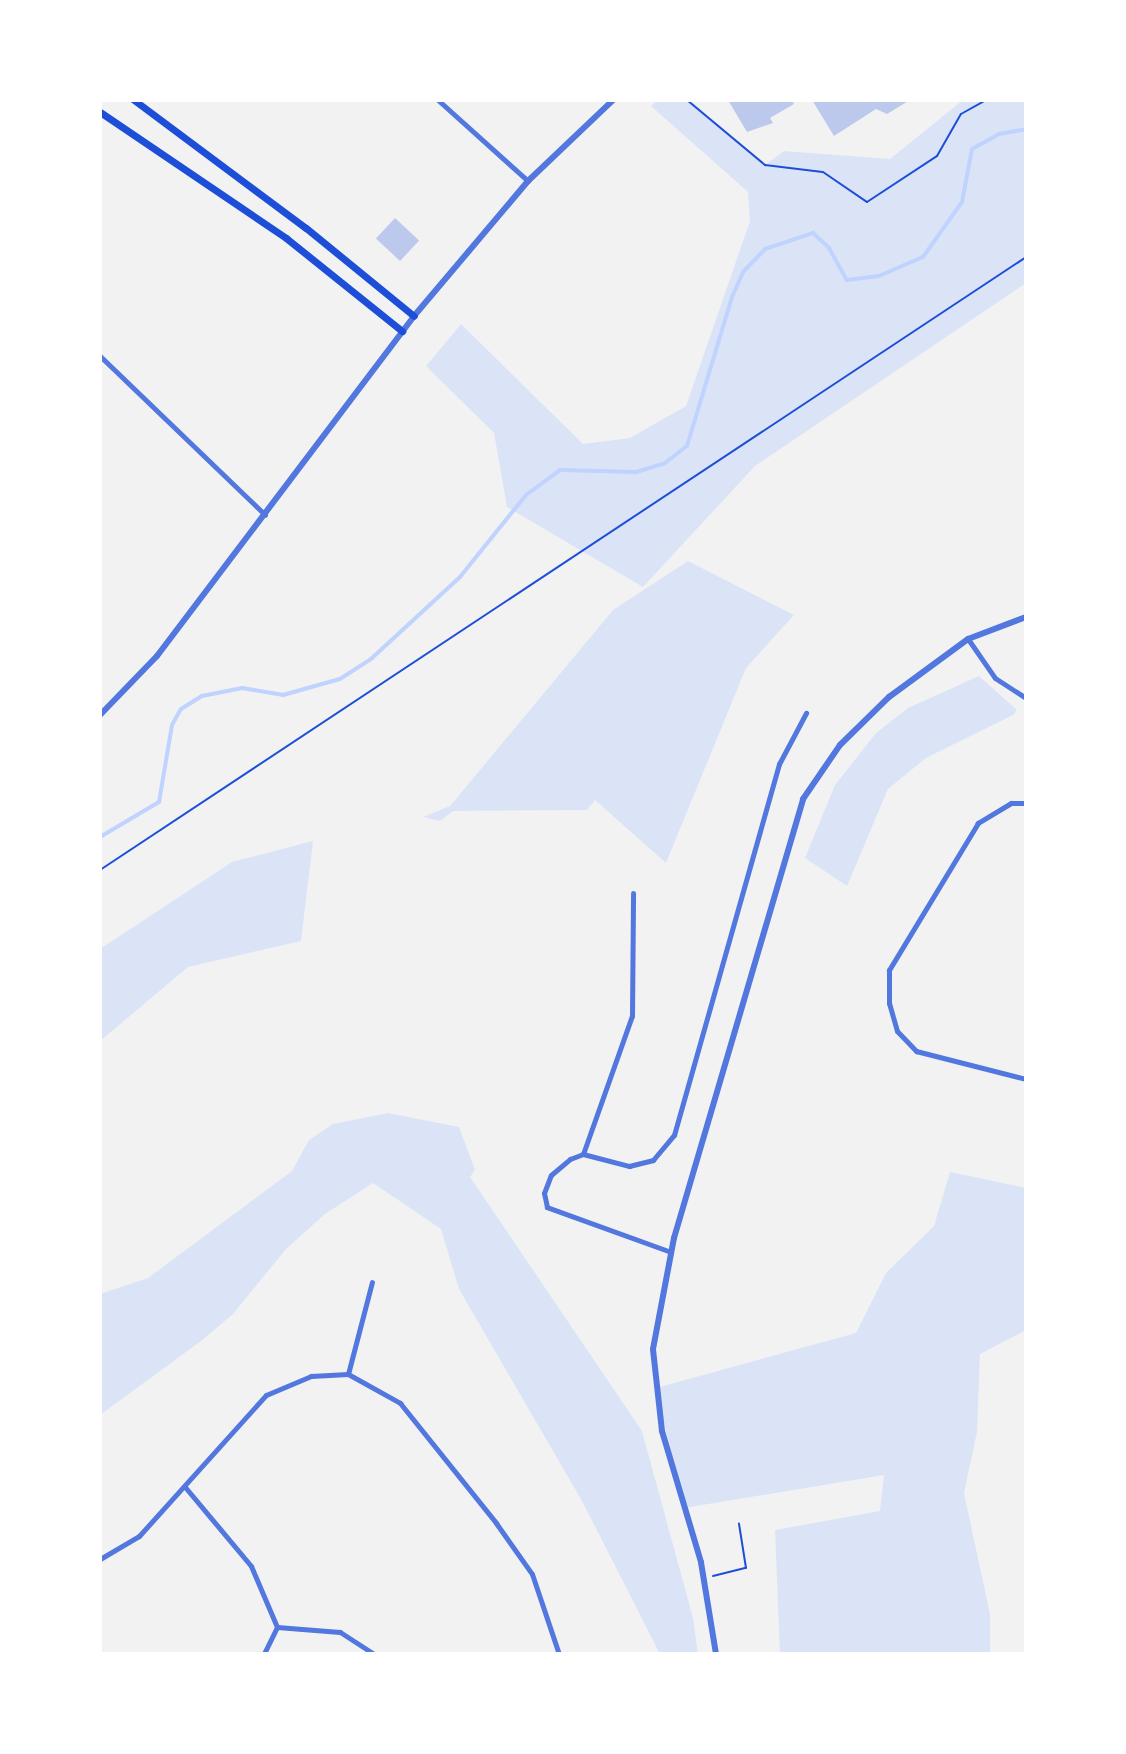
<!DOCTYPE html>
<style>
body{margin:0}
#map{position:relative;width:1126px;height:1754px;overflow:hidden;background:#f2f2f2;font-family:"Crimson Pro",serif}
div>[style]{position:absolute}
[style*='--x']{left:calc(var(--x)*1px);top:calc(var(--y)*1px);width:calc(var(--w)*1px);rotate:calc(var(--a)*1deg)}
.green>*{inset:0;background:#dbe4f7}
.stream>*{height:4px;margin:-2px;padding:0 2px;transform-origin:2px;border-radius:2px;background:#bfd3fe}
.building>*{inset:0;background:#bdc9ec;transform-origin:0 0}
.path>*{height:2px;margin:-1px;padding:0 1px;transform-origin:1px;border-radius:1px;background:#1d4ed8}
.minor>*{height:5px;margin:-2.5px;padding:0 2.5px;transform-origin:2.5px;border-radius:2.5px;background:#5277de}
.tertiary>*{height:6px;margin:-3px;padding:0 3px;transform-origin:3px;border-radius:3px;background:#5277de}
.secondary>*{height:7px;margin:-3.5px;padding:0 3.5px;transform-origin:3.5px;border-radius:3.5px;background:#1d4ed8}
span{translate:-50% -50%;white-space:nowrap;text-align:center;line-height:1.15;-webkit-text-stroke:8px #fff;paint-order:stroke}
.frame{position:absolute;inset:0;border:102px solid #fff;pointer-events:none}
</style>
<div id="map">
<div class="green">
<i style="clip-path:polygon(657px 100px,690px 100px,765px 165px,784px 151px,890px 159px,963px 100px,1026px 100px,1026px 283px,755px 466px,643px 587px,507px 507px,494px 433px,426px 366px,461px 324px,583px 444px,630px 438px,686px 406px,750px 221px,748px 192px,651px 106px)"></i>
<i style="clip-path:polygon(688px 561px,794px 615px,746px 668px,666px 863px,595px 800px,587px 810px,453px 811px,440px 821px,423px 817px,450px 806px,613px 610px)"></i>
<i style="clip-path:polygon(979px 676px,1017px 710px,1013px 715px,926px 758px,888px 789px,847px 886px,805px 858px,835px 785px,876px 733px,908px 708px)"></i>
<i style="clip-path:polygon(313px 841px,301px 941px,188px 967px,100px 1041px,100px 949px,232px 862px)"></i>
<i style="clip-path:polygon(388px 1113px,459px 1127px,475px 1170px,470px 1177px,642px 1431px,693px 1618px,698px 1654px,660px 1654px,582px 1501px,459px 1289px,441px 1229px,373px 1183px,325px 1214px,286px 1249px,233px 1314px,201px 1341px,100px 1415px,100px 1294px,148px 1278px,292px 1171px,309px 1140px,333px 1124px)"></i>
<i style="clip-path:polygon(950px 1172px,1026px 1188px,1026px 1330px,980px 1354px,977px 1432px,964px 1493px,990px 1614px,990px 1654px,780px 1654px,775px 1530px,880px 1511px,884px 1475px,684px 1508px,656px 1388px,856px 1333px,886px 1273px,934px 1226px)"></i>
</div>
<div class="stream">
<i style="--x:100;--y:837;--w:69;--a:-30.7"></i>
<i style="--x:159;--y:802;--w:78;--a:-80.4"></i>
<i style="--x:172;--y:725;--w:18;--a:-61"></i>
<i style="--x:181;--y:709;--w:25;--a:-32"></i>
<i style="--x:202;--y:696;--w:41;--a:-11.3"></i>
<i style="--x:242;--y:688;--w:42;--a:9.7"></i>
<i style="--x:283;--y:695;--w:59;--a:-15.7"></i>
<i style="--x:340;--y:679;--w:38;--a:-33"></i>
<i style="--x:372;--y:658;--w:120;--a:-42.6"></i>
<i style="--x:460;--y:577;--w:105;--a:-51.2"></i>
<i style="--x:526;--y:495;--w:42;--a:-36.3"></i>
<i style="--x:560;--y:470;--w:76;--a:1.5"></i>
<i style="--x:636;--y:472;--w:30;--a:-17"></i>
<i style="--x:665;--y:463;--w:28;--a:-38"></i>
<i style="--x:687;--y:446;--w:156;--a:-73.2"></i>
<i style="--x:732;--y:297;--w:27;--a:-66"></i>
<i style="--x:743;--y:272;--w:32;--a:-46"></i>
<i style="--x:765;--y:249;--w:51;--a:-18.4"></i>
<i style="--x:813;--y:233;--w:22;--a:43"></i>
<i style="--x:829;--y:248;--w:37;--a:61"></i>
<i style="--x:847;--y:280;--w:32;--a:-7"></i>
<i style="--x:879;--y:276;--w:48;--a:-23.4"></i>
<i style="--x:923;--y:257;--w:67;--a:-54.7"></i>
<i style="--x:962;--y:202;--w:54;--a:-79.3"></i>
<i style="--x:972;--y:149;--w:31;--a:-29"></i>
<i style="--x:999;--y:134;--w:27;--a:-10"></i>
</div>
<div class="building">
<i style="clip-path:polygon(728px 100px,792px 100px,794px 104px,770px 118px,773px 123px,747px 132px)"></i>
<i style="clip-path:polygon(812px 100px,910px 100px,887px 114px,876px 109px,834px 136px)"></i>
<i style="left:395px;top:218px;width:33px;height:28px;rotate:43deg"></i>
</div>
<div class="path">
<i style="--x:687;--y:100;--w:102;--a:39.8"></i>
<i style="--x:765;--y:165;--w:58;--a:6.9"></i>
<i style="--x:823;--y:172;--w:53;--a:34.3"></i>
<i style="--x:867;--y:202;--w:84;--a:-33.3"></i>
<i style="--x:937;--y:156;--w:48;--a:-60.3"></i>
<i style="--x:961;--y:114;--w:29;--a:-29"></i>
<i style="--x:100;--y:870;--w:1111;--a:-33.5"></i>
<i style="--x:713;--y:1576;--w:34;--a:-14"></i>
<i style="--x:746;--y:1568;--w:45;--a:-99"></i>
</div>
<div class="minor">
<i style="--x:438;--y:100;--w:121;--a:42"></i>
<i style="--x:100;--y:356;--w:229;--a:43.9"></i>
<i style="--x:968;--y:639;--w:47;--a:55.3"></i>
<i style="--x:995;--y:678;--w:37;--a:33"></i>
<i style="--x:1026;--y:803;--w:15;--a:180"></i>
<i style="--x:1011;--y:803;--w:39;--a:149"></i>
<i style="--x:978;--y:823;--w:172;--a:121.2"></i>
<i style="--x:889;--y:970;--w:33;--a:90"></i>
<i style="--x:889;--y:1003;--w:29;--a:74"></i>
<i style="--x:897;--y:1031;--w:28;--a:46"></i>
<i style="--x:916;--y:1051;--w:114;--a:14.3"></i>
<i style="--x:583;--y:1154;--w:146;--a:-70.5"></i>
<i style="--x:632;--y:1016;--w:123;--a:-89.5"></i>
<i style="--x:671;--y:1252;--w:132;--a:-160.1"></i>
<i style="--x:547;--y:1207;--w:14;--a:-102"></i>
<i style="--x:544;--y:1193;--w:19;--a:-69"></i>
<i style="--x:551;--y:1175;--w:25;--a:-40"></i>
<i style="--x:570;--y:1159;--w:14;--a:-21"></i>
<i style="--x:583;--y:1154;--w:48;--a:14.6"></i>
<i style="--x:629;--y:1166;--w:25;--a:-14"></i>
<i style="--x:653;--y:1160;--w:33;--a:-50"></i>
<i style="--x:674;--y:1135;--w:386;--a:-74.2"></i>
<i style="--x:779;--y:764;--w:58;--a:-62.1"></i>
<i style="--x:348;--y:1374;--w:95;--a:-75.4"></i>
<i style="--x:185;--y:1487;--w:103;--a:50.1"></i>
<i style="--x:251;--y:1566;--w:66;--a:66.9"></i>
<i style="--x:277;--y:1627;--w:30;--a:116"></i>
<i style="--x:100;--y:1559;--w:45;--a:-30.5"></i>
<i style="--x:139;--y:1536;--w:190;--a:-48"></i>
<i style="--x:266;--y:1395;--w:49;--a:-22.9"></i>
<i style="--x:311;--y:1376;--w:37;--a:-3"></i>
<i style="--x:348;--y:1374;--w:60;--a:29.1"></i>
<i style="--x:400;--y:1403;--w:154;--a:51.3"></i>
<i style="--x:496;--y:1523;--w:62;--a:54.8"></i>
<i style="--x:532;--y:1574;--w:84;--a:71.4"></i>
<i style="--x:277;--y:1627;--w:63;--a:4.5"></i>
<i style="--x:340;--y:1632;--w:40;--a:32.9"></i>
</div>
<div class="tertiary">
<i style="--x:100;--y:715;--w:82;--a:-46"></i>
<i style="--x:157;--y:656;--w:426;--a:-52.9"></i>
<i style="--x:414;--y:316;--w:177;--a:-49.8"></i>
<i style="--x:528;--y:181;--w:117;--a:-43.6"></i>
<i style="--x:716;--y:1654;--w:93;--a:-99.3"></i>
<i style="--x:701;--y:1562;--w:137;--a:-106.6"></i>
<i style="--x:662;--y:1431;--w:82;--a:-96.3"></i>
<i style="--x:653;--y:1349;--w:113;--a:-79.3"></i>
<i style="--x:674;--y:1238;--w:458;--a:-73.6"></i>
<i style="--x:803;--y:799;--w:65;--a:-55.6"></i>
<i style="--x:840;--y:745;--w:69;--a:-44.4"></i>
<i style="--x:889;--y:697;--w:98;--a:-36.3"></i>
<i style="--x:968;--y:639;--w:62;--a:-20.8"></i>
</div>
<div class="secondary">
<i style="--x:134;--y:100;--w:214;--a:36.7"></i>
<i style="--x:306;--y:228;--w:139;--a:39.2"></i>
<i style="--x:100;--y:112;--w:225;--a:34.1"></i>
<i style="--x:286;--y:238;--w:149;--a:38.7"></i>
</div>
<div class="frame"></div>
</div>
